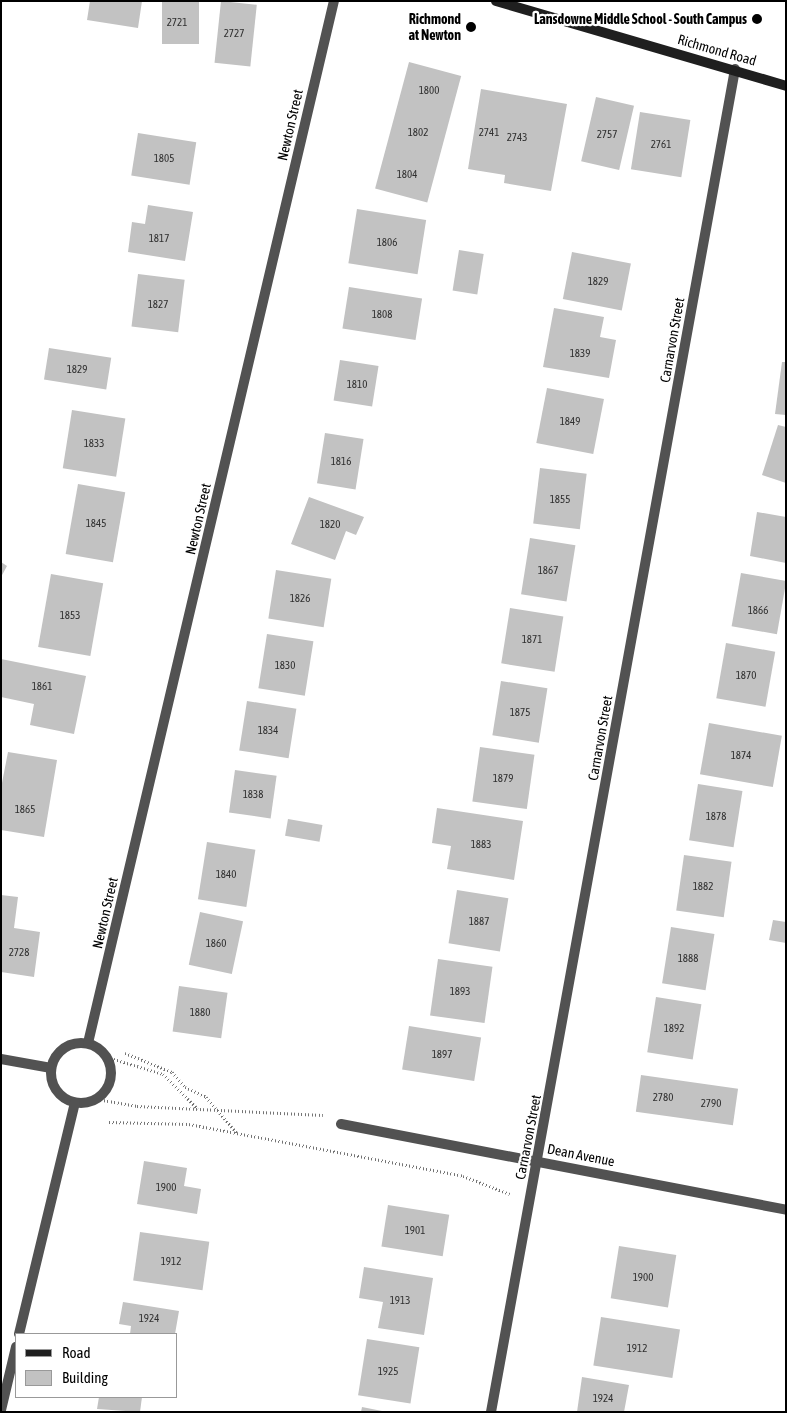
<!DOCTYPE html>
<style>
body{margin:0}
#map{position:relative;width:787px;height:1413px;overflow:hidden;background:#fff;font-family:"Asap Condensed",sans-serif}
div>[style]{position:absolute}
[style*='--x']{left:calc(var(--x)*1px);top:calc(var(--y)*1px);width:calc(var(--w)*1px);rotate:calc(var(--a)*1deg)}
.building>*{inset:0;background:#c2c2c2;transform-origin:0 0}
.path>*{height:3px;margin-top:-1.5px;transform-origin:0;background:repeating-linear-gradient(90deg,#747474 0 1px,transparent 0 3.5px)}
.street>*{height:10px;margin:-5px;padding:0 5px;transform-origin:5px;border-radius:5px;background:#525252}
.street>.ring{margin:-5px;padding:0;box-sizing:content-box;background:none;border:10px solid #525252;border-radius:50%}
.secondary>*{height:10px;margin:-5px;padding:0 5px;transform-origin:5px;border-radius:5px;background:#1f1f1f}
.dots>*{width:14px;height:14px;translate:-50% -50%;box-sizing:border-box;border:2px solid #fff;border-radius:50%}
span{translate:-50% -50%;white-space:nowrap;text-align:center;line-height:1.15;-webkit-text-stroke:4.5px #fff;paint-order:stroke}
.number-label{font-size:11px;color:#303030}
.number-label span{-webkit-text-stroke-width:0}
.poi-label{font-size:14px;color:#000;font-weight:700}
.right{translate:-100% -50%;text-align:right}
.street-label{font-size:14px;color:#000}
.frame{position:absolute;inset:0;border:2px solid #000;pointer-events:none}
.legend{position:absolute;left:15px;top:1333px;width:162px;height:65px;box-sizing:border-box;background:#fff;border:1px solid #999;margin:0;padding:6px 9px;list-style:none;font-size:15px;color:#000}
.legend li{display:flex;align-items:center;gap:10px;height:25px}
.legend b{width:25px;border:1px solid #999}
</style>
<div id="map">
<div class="building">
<i style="clip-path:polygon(90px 1px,142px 1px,138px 28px,87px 20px)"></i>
<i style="left:162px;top:1px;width:37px;height:43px"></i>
<i style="left:221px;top:1px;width:36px;height:62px;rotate:6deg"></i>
<i style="left:409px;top:62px;width:54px;height:131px;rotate:15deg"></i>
<i style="clip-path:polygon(481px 89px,567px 104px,551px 191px,504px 183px,505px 175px,468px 169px)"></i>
<i style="left:596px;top:97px;width:39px;height:66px;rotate:13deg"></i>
<i style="left:640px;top:112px;width:51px;height:58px;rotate:9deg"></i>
<i style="left:138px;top:133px;width:59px;height:43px;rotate:9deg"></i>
<i style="clip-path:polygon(148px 205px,193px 212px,185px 261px,128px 252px,132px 222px,145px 224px)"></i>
<i style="left:357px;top:209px;width:70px;height:55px;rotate:9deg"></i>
<i style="left:459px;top:250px;width:25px;height:41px;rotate:9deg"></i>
<i style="left:572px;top:252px;width:60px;height:48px;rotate:11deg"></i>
<i style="left:138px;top:274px;width:47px;height:53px;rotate:7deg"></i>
<i style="left:349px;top:287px;width:74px;height:42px;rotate:9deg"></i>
<i style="clip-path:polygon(554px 308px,604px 317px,600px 337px,616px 340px,609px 378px,543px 367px)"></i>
<i style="left:49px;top:348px;width:63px;height:32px;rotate:9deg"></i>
<i style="left:340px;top:360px;width:39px;height:41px;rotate:9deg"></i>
<i style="clip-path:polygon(782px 362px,786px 362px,786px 415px,775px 414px)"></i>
<i style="left:547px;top:388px;width:58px;height:56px;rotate:11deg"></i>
<i style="left:72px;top:410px;width:54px;height:59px;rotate:9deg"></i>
<i style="clip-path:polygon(778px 425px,786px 427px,786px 483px,762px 475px)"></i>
<i style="left:325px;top:433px;width:39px;height:51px;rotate:9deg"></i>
<i style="left:540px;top:468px;width:47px;height:56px;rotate:7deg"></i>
<i style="left:78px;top:484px;width:48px;height:71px;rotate:10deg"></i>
<i style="clip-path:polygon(309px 497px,364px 517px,356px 535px,346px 531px,335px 560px,291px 544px)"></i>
<i style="clip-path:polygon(757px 512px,786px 517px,786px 563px,750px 556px)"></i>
<i style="left:530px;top:538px;width:46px;height:57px;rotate:9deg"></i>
<i style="clip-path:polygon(1px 562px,7px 566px,1px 577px)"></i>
<i style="left:276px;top:570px;width:56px;height:49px;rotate:9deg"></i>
<i style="left:741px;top:573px;width:46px;height:54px;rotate:10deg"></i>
<i style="left:51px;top:574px;width:53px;height:74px;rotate:10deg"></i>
<i style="left:510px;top:608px;width:54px;height:56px;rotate:9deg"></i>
<i style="left:267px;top:634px;width:47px;height:55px;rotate:9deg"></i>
<i style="left:726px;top:643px;width:50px;height:56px;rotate:10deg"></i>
<i style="clip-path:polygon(1px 659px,86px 676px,74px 734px,30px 725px,34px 704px,1px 697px)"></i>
<i style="left:501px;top:681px;width:47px;height:55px;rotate:9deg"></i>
<i style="left:247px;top:701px;width:50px;height:50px;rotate:9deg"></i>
<i style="left:709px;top:723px;width:74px;height:52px;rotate:10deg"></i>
<i style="left:480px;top:747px;width:55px;height:55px;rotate:8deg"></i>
<i style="clip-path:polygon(8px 752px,57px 760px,44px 837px,1px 830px,1px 788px)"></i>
<i style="left:235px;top:770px;width:42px;height:43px;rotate:8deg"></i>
<i style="left:698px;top:784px;width:45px;height:57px;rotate:9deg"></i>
<i style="clip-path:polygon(437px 808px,523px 821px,514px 880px,447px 869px,451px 846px,432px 843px)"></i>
<i style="left:288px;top:819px;width:35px;height:17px;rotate:10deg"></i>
<i style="left:207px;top:842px;width:49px;height:58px;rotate:9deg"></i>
<i style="left:684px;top:855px;width:48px;height:56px;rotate:8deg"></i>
<i style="left:457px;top:890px;width:52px;height:54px;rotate:9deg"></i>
<i style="clip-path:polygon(1px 895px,18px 897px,14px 928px,40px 932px,34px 977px,1px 972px)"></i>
<i style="left:200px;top:912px;width:44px;height:54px;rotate:12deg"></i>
<i style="clip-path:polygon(773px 920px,786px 922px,786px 943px,769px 940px)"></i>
<i style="left:671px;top:927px;width:44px;height:57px;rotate:9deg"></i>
<i style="left:438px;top:959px;width:55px;height:57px;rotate:8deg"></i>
<i style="left:179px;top:986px;width:49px;height:46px;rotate:8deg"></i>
<i style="left:656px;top:997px;width:46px;height:56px;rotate:9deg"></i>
<i style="left:409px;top:1026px;width:73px;height:44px;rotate:9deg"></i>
<i style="left:641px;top:1075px;width:98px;height:37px;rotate:8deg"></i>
<i style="clip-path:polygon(144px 1161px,187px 1168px,184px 1186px,201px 1189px,197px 1214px,137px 1204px)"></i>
<i style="left:388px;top:1205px;width:62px;height:42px;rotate:9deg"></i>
<i style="left:140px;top:1232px;width:70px;height:49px;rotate:8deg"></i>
<i style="left:619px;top:1246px;width:58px;height:53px;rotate:9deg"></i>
<i style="clip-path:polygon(364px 1267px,433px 1278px,424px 1335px,378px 1328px,383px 1302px,359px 1298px)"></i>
<i style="clip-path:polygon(123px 1302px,179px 1311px,175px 1334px,130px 1334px,131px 1326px,119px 1324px)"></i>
<i style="left:601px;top:1317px;width:80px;height:49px;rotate:9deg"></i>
<i style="left:367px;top:1339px;width:53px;height:57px;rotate:9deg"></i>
<i style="clip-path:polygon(582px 1377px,629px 1385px,624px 1412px,577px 1412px)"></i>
<i style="clip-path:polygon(99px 1397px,142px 1397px,140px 1412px,97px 1409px)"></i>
<i style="clip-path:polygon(362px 1407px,382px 1411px,382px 1412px,361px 1412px)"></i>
</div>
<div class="path">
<i style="--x:125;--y:1053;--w:51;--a:22"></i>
<i style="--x:172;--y:1072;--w:20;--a:49"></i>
<i style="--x:185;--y:1087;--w:23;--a:25"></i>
<i style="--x:206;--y:1097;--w:48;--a:49.3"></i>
<i style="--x:107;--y:1057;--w:59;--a:16.9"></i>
<i style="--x:163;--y:1074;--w:49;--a:45"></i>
<i style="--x:97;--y:1099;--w:41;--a:9.9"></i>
<i style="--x:137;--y:1106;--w:186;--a:2.8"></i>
<i style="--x:109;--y:1122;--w:80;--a:1.4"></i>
<i style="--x:189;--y:1124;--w:279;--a:10.7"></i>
<i style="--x:463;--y:1176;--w:50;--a:21"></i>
</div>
<div class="street">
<i class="ring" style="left:51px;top:1043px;width:50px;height:50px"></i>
<i style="--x:88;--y:1043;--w:1071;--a:-76.72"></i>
<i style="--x:1;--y:1059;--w:51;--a:10.2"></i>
<i style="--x:341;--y:1124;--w:453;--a:10.9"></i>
<i style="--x:19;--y:1334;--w:238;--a:-76.4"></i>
<i style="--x:1;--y:1410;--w:65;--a:-76.6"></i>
<i style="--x:491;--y:1412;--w:1365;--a:-79.7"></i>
</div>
<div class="secondary">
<i style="--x:496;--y:1;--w:302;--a:16.3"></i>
</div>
<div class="dots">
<i style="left:757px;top:19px;background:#000"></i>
<i style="left:471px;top:27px;background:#000"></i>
</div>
<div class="number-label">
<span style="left:177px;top:22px">2721</span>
<span style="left:234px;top:33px">2727</span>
<span style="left:429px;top:90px">1800</span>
<span style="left:418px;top:132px">1802</span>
<span style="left:489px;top:132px">2741</span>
<span style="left:607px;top:134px">2757</span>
<span style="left:517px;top:137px">2743</span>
<span style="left:661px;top:144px">2761</span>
<span style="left:164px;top:158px">1805</span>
<span style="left:407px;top:174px">1804</span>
<span style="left:159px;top:238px">1817</span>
<span style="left:387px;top:242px">1806</span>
<span style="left:598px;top:281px">1829</span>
<span style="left:158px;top:304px">1827</span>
<span style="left:382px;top:314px">1808</span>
<span style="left:580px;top:353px">1839</span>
<span style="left:77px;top:369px">1829</span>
<span style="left:357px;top:384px">1810</span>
<span style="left:570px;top:421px">1849</span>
<span style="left:94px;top:443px">1833</span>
<span style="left:341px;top:461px">1816</span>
<span style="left:560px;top:499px">1855</span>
<span style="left:96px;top:523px">1845</span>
<span style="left:330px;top:524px">1820</span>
<span style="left:548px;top:570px">1867</span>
<span style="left:300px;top:598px">1826</span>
<span style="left:758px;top:610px">1866</span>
<span style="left:70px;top:615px">1853</span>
<span style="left:532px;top:639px">1871</span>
<span style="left:285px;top:665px">1830</span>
<span style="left:746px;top:675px">1870</span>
<span style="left:42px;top:686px">1861</span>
<span style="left:520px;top:712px">1875</span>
<span style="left:268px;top:730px">1834</span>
<span style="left:741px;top:755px">1874</span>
<span style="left:503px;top:778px">1879</span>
<span style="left:253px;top:794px">1838</span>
<span style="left:25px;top:809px">1865</span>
<span style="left:716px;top:816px">1878</span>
<span style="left:481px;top:844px">1883</span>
<span style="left:226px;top:874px">1840</span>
<span style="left:703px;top:886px">1882</span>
<span style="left:479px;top:921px">1887</span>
<span style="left:216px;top:943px">1860</span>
<span style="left:19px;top:952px">2728</span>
<span style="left:688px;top:958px">1888</span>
<span style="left:460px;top:991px">1893</span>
<span style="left:200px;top:1012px">1880</span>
<span style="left:674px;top:1028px">1892</span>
<span style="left:442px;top:1054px">1897</span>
<span style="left:663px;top:1097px">2780</span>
<span style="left:711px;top:1103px">2790</span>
<span style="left:166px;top:1187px">1900</span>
<span style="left:415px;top:1230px">1901</span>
<span style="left:171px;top:1261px">1912</span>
<span style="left:643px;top:1277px">1900</span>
<span style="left:400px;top:1300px">1913</span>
<span style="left:149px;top:1318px">1924</span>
<span style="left:637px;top:1348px">1912</span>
<span style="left:388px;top:1371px">1925</span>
<span style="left:603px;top:1398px">1924</span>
</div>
<div class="poi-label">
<span class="right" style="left:461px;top:27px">Richmond<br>at Newton</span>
<span class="right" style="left:747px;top:19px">Lansdowne Middle School - South Campus</span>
</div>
<div class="street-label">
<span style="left:717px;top:50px;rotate:16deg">Richmond Road</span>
<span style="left:290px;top:125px;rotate:-77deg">Newton Street</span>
<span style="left:672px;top:340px;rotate:-80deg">Carnarvon Street</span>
<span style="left:198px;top:519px;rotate:-77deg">Newton Street</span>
<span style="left:600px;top:738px;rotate:-80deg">Carnarvon Street</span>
<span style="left:105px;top:913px;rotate:-77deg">Newton Street</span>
<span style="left:528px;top:1137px;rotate:-79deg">Carnarvon Street</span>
<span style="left:581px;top:1155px;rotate:11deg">Dean Avenue</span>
</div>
<div class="frame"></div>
<ul class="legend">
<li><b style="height:6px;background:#1f1f1f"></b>Road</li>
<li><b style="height:14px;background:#c2c2c2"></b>Building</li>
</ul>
</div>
